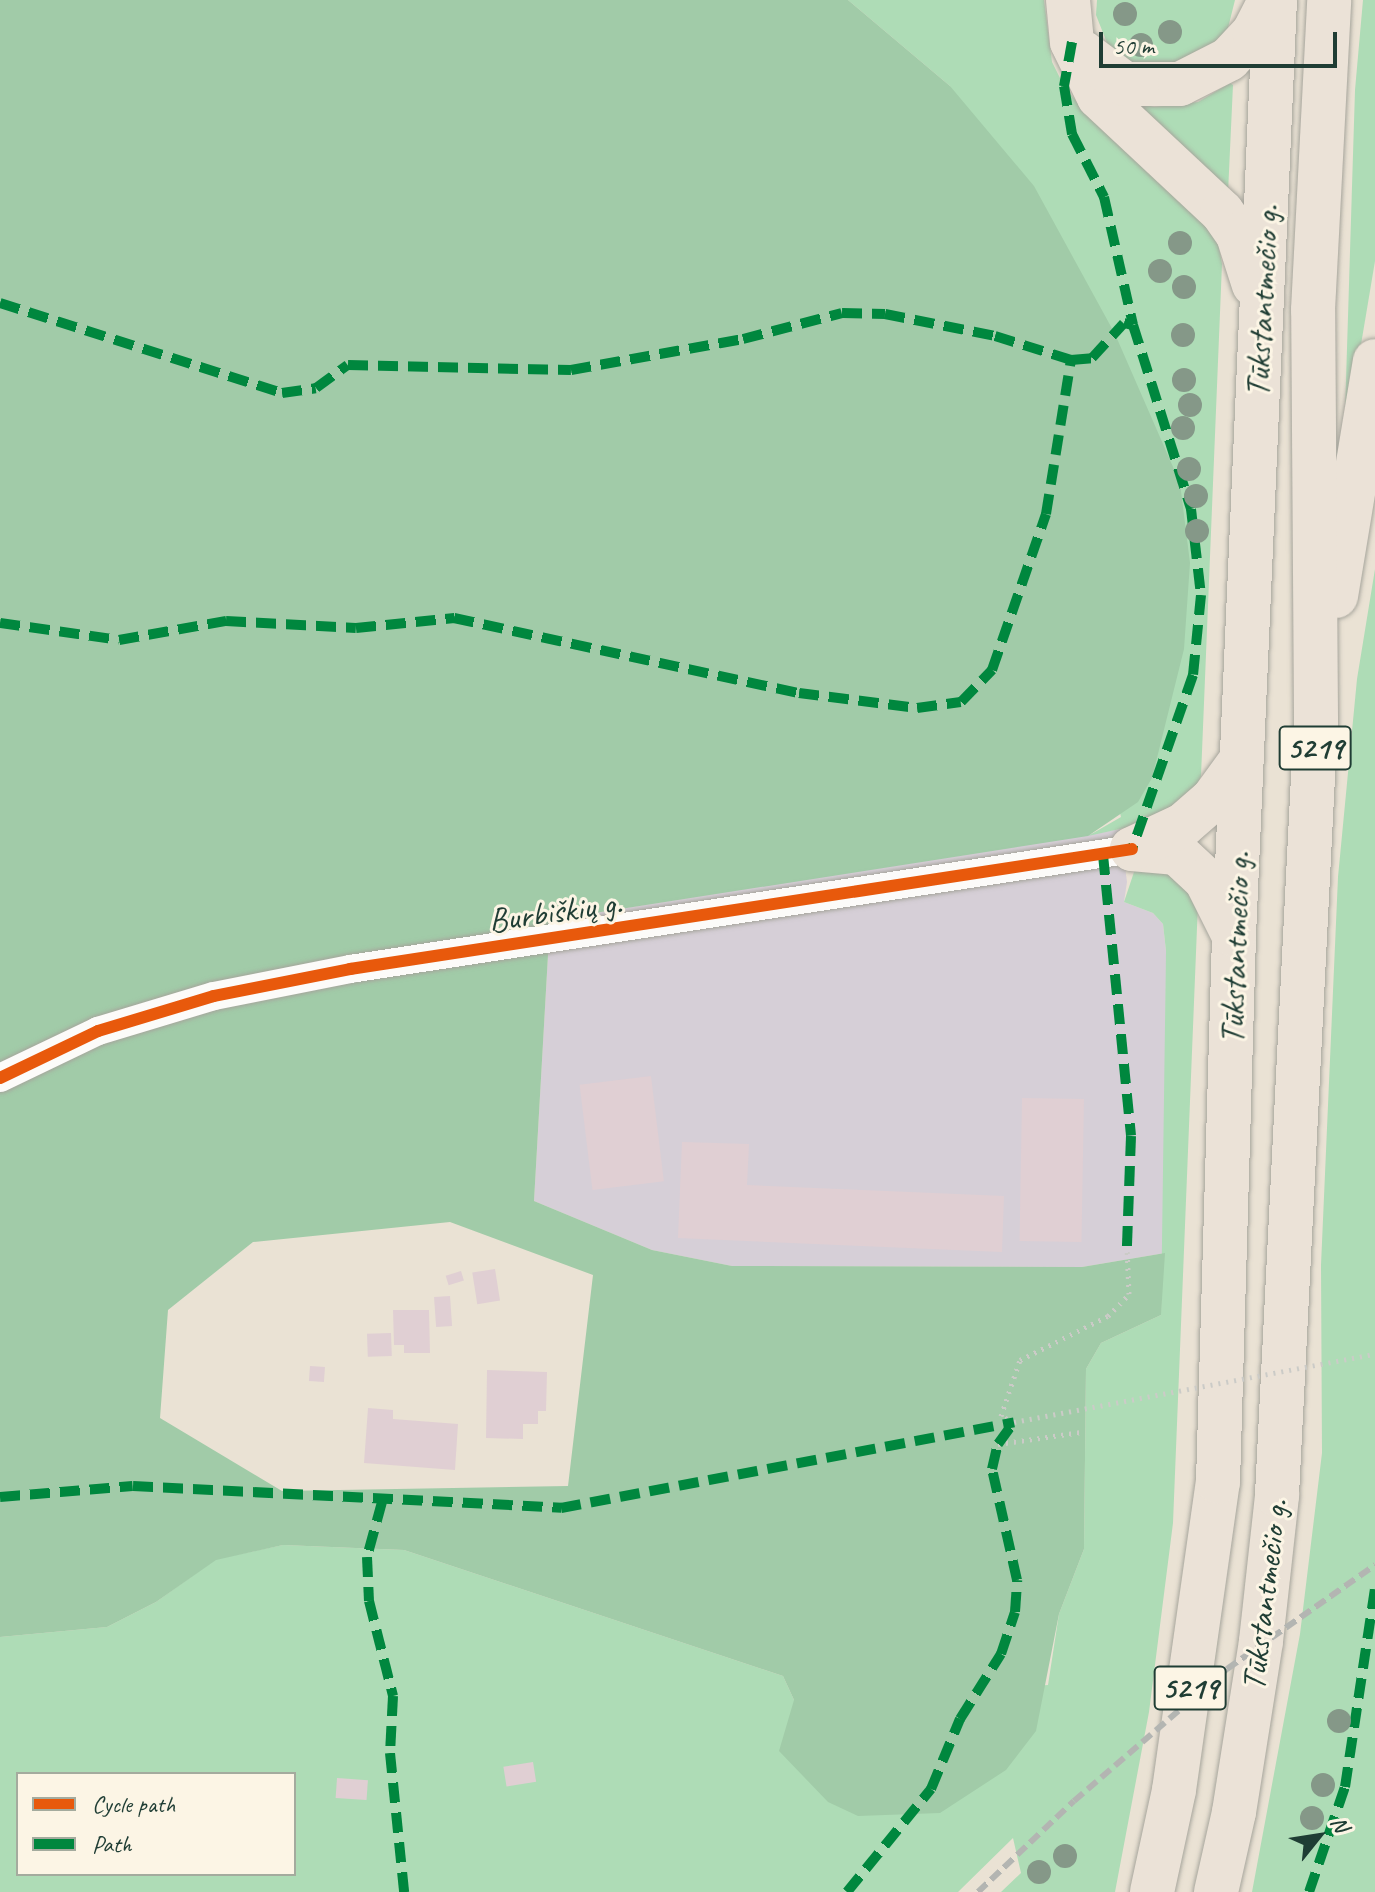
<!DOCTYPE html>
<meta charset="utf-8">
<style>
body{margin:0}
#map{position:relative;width:1375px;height:1892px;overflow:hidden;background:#eae2d4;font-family:Caveat,sans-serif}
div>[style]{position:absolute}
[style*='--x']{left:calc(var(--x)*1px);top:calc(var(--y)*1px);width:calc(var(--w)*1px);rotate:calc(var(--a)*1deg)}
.industrial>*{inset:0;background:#d6cfd7}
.green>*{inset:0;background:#aedcb6}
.forest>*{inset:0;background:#a1cba8}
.building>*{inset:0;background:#e0cfd3;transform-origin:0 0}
.path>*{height:5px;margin-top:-2.5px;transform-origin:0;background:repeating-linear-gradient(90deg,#cbcbc7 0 2px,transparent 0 8px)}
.roads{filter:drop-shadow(0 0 2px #a6a59c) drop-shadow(0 0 2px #a6a59c)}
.minor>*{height:28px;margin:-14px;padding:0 14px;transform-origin:14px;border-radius:14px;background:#fcfbf9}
.trunk>*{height:44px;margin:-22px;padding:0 22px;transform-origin:22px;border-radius:22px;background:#ebe2d7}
.rail>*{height:6px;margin-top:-3px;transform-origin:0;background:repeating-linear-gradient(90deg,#b3b5b2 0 12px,transparent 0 18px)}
.path-bridge>*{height:5px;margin-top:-2.5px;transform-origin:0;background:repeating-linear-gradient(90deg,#cbcbc7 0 2px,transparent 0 8px)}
.quiet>*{height:10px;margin-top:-5px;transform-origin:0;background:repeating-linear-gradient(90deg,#00873e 0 20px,transparent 0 30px)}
.cycleway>*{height:12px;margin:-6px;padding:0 6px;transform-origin:6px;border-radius:6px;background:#e8590c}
.trees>*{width:24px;height:24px;margin:-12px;border-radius:50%;background:#859888}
span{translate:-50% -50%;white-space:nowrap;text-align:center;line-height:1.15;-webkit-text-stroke:6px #fcf5e5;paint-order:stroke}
.shield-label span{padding:2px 6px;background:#fcf5e5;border:2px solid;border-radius:6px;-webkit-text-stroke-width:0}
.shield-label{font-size:32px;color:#1f3d34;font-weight:700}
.street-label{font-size:34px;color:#1f3d34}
.legend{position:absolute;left:16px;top:1772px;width:280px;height:104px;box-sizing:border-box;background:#fcf5e5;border:2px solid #a4ab9e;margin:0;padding:10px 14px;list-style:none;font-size:24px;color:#1f3d34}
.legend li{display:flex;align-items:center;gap:16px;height:40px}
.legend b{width:40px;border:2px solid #a4ab9e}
.north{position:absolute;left:1279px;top:1796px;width:80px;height:80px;-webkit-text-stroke:6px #fcf5e5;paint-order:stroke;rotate:60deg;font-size:22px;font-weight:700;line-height:32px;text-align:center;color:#1f3d34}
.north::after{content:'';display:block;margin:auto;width:28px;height:36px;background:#1f3d34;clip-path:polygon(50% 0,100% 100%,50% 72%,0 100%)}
.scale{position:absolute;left:1099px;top:32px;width:238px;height:36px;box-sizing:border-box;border:4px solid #1f3d34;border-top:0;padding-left:10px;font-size:24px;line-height:28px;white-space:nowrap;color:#1f3d34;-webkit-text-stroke:6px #fcf5e5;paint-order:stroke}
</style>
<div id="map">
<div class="industrial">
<i style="clip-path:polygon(1120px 829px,1127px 882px,1124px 902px,1153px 913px,1163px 924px,1166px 951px,1165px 1253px,1082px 1267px,732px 1266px,652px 1250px,534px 1201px,550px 920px)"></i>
</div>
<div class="green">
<i style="clip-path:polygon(848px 0,1044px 0,1052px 62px,1064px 86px,1084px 111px,1209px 227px,1218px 242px,1222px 264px,1201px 776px,1192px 796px,1156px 821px,1088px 836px,1121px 817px,950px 86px)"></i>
<i style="clip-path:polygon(1097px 0,1235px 0,1226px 36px,1215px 53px,1149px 74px,1109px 48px,1096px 15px)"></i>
<i style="clip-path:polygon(1363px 0,1375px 0,1375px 261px,1344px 446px,1355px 90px)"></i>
<i style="clip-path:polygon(1230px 83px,1233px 85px,1228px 193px,1134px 102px,1154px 107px,1198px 102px)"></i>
<i style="clip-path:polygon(1375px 569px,1375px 1892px,1252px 1892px,1300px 1634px,1322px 1453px,1321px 1265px,1338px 877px,1357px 679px)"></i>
<i style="clip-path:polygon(evenodd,1154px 859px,1198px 903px,1173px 1523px,1149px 1712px,1115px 1892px,1001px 1892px,1021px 1873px,1013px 1838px,958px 1892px,0 1892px,0 1637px,107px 1627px,156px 1602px,216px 1559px,283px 1545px,404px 1550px,783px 1676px,794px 1700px,1048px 1685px,1059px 1614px,1084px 1549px,1086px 1369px,1101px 1343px,1161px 1315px,1166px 951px,1163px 924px,1153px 913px,1124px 902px,1135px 869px,1154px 859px,18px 1774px,294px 1774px,294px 1874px,18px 1874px,18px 1774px)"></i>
</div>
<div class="forest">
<i style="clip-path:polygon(evenodd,0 0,848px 0,950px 86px,1034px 186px,1115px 334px,1180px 483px,1190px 563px,1184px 649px,1152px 778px,1138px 802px,1088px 836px,550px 920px,534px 1201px,652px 1250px,732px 1266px,1082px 1267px,1165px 1253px,1161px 1315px,1101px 1343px,1086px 1369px,1084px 1549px,1059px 1614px,1036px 1731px,1006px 1770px,940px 1813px,858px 1816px,828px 1802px,779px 1751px,794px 1700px,783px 1676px,404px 1550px,283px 1545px,216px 1560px,156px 1602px,107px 1627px,0 1637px,0 0,450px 1222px,593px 1275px,568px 1486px,282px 1491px,160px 1418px,168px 1310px,253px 1242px,450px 1222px)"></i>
</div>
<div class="building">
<i style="left:651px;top:1076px;width:106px;height:72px;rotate:83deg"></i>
<i style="left:1022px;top:1098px;width:62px;height:143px;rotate:1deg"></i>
<i style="clip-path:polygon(682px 1142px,749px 1144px,747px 1185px,1004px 1196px,1002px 1252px,678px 1238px)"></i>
<i style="left:495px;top:1269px;width:32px;height:23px;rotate:81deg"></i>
<i style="left:461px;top:1271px;width:10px;height:16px;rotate:73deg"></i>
<i style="left:450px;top:1296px;width:30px;height:16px;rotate:86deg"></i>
<i style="clip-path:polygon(393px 1310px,429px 1310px,430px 1353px,404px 1353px,404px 1345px,394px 1345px)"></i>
<i style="left:391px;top:1333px;width:23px;height:24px;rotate:88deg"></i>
<i style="left:310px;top:1366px;width:15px;height:15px;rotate:4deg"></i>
<i style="clip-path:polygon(487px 1370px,547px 1372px,546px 1411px,538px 1411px,538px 1424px,523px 1424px,523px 1439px,486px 1438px)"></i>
<i style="clip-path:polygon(368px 1408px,393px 1410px,393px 1419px,458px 1424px,455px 1470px,364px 1463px)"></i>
<i style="left:533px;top:1762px;width:20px;height:30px;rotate:81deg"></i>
<i style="left:337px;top:1778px;width:31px;height:20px;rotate:4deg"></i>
</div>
<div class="path">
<i style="--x:1014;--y:1422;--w:14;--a:-155"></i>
<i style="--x:1001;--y:1416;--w:59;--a:-71.3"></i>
<i style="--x:1020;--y:1360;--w:98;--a:-26.6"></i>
<i style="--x:1108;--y:1316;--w:30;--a:-46"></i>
<i style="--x:1129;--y:1294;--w:47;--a:-92.4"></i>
<i style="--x:998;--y:1444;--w:84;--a:-8.2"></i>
</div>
<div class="roads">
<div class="minor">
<i style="--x:0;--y:1078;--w:109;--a:-25.6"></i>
<i style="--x:98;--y:1031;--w:121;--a:-16.8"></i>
<i style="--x:214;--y:996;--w:139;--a:-11.2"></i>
<i style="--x:350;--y:969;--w:791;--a:-8.72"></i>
</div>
<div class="trunk">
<i style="--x:1068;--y:0;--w:42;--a:84.6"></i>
<i style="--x:1072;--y:42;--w:61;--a:63.9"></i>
<i style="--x:1099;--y:97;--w:168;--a:43.1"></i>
<i style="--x:1222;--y:212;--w:28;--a:55"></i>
<i style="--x:1238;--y:235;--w:52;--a:72.3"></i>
<i style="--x:1082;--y:52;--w:54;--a:36.7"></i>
<i style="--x:1125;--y:84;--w:55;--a:0"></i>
<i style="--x:1180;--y:84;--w:55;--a:-27"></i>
<i style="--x:1229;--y:59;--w:37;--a:-47"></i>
<i style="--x:1254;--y:32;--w:36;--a:-63"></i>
<i style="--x:1336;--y:596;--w:238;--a:-80.6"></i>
<i style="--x:1132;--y:849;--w:45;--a:5.1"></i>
<i style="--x:1177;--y:853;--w:40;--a:43"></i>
<i style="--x:1206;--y:880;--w:60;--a:63.4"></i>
<i style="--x:1132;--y:849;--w:56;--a:-25.2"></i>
<i style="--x:1183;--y:825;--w:40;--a:-41"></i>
<i style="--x:1213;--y:799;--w:49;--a:-54.1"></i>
<i style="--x:1152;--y:1892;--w:104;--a:-77.8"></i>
<i style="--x:1174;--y:1790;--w:311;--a:-81.9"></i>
<i style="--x:1218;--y:1482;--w:547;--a:-88.32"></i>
<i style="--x:1234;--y:935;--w:936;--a:-87.49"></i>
<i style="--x:1216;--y:1892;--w:82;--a:-77.3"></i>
<i style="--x:1234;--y:1812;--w:173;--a:-81"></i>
<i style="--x:1261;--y:1641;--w:147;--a:-83.7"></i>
<i style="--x:1277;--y:1495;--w:779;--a:-87.13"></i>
<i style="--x:1316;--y:717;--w:407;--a:-90.4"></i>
<i style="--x:1313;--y:310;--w:310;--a:-87"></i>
</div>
</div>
<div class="rail">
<i style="--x:978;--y:1892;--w:132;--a:-43.5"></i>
<i style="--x:1074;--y:1801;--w:202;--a:-40.8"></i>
<i style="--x:1227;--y:1669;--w:181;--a:-35.1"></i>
</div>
<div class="path-bridge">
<i style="--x:1014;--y:1422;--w:367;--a:-10.7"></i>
</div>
<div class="quiet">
<i style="--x:1072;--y:42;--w:45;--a:100.3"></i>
<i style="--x:1064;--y:86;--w:49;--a:80.5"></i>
<i style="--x:1072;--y:134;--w:71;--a:63.1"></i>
<i style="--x:1104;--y:197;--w:131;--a:77.2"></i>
<i style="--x:1133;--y:325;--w:193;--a:72.5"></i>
<i style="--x:1191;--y:509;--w:87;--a:83.4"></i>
<i style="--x:1201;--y:595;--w:80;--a:95.7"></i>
<i style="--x:1193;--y:675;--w:184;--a:109.3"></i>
<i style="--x:0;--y:303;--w:296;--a:17.7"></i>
<i style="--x:282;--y:393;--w:34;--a:-8"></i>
<i style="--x:316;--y:388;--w:39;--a:-36"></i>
<i style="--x:348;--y:365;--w:223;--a:1.3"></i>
<i style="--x:571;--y:370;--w:175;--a:-10.2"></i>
<i style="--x:743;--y:339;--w:102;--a:-14.7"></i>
<i style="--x:842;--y:313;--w:43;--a:1.3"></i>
<i style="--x:885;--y:314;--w:112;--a:11.3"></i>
<i style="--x:995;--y:336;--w:80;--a:17.5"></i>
<i style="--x:1071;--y:360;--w:21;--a:-5"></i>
<i style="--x:1092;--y:358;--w:47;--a:-47.6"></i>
<i style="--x:1124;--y:323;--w:9;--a:13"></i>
<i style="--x:0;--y:623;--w:120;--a:8.1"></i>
<i style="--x:119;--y:640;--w:109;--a:-10.1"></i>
<i style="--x:226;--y:621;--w:130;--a:3.1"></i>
<i style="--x:356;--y:628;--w:99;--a:-5.8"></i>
<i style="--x:454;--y:618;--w:353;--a:12.3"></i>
<i style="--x:799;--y:693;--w:119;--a:7.2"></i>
<i style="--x:917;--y:708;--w:44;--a:-7.8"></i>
<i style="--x:961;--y:702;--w:45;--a:-45.9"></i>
<i style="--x:992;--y:670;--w:165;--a:-70.9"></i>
<i style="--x:1046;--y:514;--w:156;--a:-80.8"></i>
<i style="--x:1103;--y:855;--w:282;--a:84.3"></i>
<i style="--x:1131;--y:1136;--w:111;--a:92.1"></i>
<i style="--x:0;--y:1497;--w:133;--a:-4.7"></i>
<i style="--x:133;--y:1486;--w:429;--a:2.9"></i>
<i style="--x:561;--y:1508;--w:461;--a:-10.7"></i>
<i style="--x:382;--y:1502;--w:57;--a:105.3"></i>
<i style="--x:367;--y:1557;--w:44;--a:87.4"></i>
<i style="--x:369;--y:1601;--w:98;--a:75.8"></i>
<i style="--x:393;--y:1696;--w:57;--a:93"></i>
<i style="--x:390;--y:1753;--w:140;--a:84.2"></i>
<i style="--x:847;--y:1892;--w:133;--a:-50.8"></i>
<i style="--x:931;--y:1789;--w:76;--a:-67.5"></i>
<i style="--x:960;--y:1719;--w:77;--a:-57.8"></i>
<i style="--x:1001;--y:1654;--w:44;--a:-71.6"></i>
<i style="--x:1015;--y:1612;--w:32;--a:-86"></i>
<i style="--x:1017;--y:1580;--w:114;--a:-102.7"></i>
<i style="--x:992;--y:1469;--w:26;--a:-77"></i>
<i style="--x:998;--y:1444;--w:27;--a:-54"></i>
<i style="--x:1309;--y:1892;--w:111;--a:-71.1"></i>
<i style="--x:1345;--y:1787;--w:200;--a:-81.4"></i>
</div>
<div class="cycleway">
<i style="--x:0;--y:1078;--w:109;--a:-25.6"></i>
<i style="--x:98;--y:1031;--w:121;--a:-16.8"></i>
<i style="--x:214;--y:996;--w:139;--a:-11.2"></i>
<i style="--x:350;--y:969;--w:791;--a:-8.72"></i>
</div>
<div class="trees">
<i style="left:1125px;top:14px"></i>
<i style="left:1170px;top:32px"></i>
<i style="left:1141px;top:45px"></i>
<i style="left:1180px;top:243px"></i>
<i style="left:1160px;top:271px"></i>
<i style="left:1184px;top:287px"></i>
<i style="left:1183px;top:335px"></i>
<i style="left:1184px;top:380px"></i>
<i style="left:1190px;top:405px"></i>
<i style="left:1183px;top:428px"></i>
<i style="left:1189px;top:469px"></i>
<i style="left:1196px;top:496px"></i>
<i style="left:1197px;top:531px"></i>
<i style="left:1339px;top:1721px"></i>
<i style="left:1323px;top:1785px"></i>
<i style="left:1312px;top:1818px"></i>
<i style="left:1065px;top:1856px"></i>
<i style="left:1039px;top:1872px"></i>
</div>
<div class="shield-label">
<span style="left:1315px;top:748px">5219</span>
<span style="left:1190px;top:1688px">5219</span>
</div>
<div class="street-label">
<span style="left:1262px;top:301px;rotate:-87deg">Tūkstantmečio g.</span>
<span style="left:555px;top:911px;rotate:-8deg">Burbiškių g.</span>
<span style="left:1235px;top:948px;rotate:-88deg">Tūkstantmečio g.</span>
<span style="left:1264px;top:1595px;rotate:-83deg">Tūkstantmečio g.</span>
</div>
<ul class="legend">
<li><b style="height:10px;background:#e8590c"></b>Cycle path</li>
<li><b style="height:10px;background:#00873e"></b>Path</li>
</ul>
<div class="north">N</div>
<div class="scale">50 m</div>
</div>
